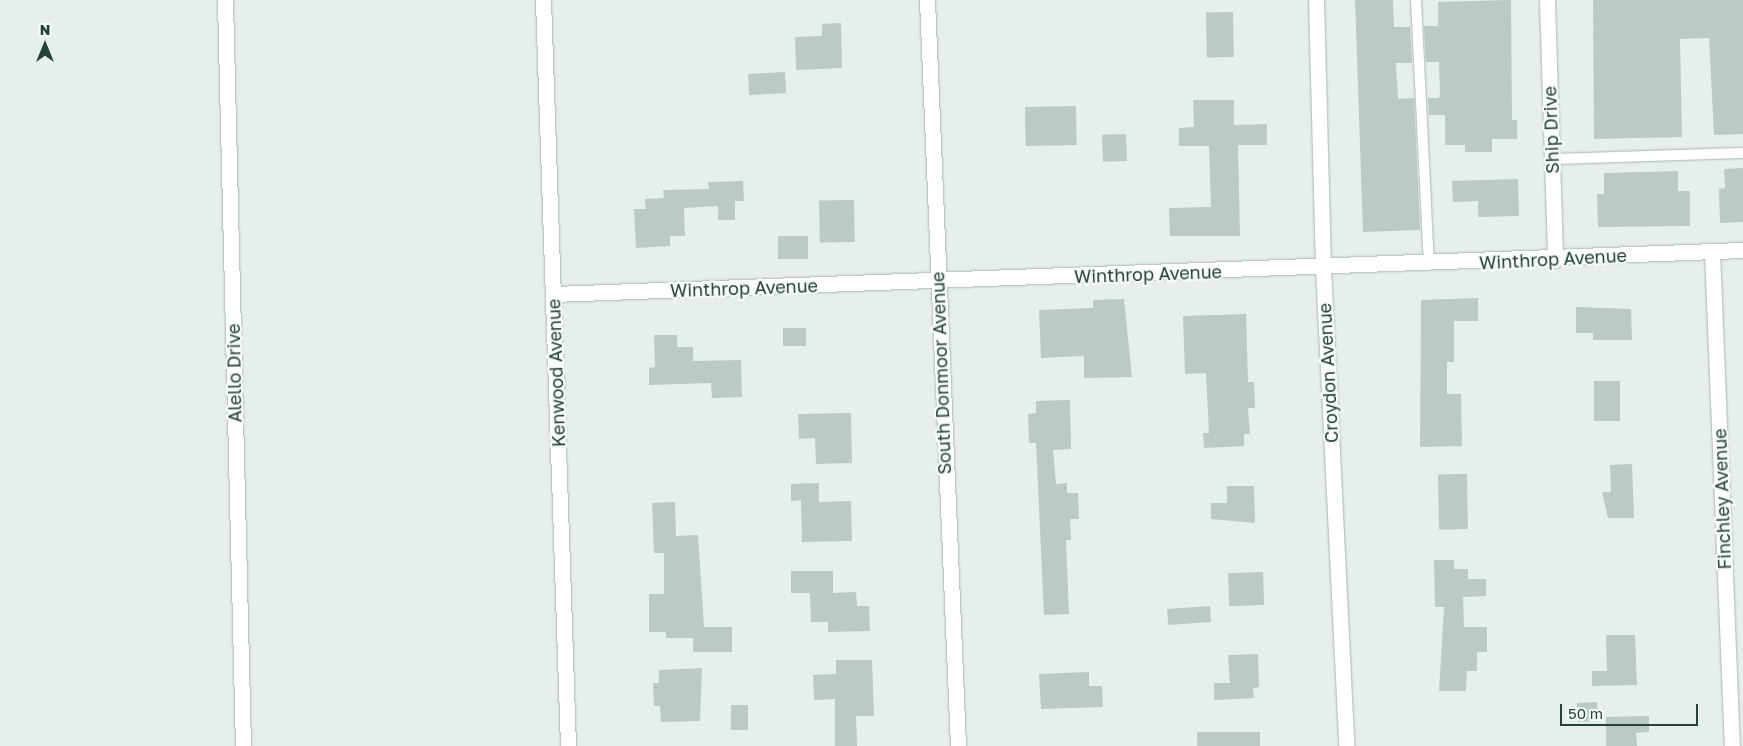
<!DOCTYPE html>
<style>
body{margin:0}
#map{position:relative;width:1743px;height:746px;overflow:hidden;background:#e6efeb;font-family:"Golos Text",sans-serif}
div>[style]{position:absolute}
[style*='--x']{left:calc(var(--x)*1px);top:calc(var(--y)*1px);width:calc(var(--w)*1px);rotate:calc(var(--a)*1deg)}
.building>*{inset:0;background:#bbcac4;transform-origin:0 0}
.roads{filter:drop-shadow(0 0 1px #a8b8b2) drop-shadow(0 0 1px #a8b8b2)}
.lane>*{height:10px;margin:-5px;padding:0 5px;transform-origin:5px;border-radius:5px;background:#fff}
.street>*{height:15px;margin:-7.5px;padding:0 7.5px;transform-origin:7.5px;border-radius:7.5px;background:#fff}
span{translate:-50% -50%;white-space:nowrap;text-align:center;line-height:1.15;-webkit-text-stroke:4.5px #f7fbf9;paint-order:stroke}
.street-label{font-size:18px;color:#24423a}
.north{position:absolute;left:20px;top:20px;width:50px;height:50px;-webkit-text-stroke:4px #f7fbf9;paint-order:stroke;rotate:0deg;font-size:14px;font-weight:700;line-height:20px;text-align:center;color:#24423a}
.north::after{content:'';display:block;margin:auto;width:18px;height:22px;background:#24423a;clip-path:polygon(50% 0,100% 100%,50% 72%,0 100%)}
.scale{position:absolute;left:1560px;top:704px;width:138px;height:22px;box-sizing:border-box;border:2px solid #24423a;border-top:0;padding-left:6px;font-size:15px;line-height:18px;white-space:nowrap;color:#24423a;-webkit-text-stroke:4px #f7fbf9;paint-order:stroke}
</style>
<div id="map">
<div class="building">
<i style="clip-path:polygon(1355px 0,1393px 0,1394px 27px,1410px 27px,1412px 63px,1396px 63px,1398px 99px,1414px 98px,1420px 230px,1363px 232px)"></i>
<i style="clip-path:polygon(1511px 0,1512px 120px,1517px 120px,1517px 139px,1492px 139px,1492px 152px,1465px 152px,1465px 145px,1445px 145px,1445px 115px,1429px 115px,1428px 98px,1439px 98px,1440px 93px,1439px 62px,1426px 62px,1424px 26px,1438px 26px,1438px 2px)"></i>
<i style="clip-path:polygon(1593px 0,1743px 0,1743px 134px,1714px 135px,1709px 38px,1680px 39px,1682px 137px,1594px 139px)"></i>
<i style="left:1233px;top:12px;width:45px;height:27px;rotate:89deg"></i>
<i style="clip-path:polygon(841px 23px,842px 68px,796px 70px,795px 37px,822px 36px,822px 24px)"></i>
<i style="left:785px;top:72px;width:21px;height:37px;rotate:87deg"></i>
<i style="clip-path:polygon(1193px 100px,1234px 100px,1234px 125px,1267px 124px,1267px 145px,1238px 145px,1240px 236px,1170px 236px,1169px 208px,1211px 207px,1209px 146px,1179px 146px,1179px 128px,1194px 127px)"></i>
<i style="left:1076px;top:106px;width:39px;height:51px;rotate:89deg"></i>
<i style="left:1126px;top:134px;width:27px;height:24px;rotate:88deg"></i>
<i style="clip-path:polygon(1743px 168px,1743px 222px,1720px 223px,1719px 189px,1725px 188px,1724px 169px)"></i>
<i style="clip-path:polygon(1678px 171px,1678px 191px,1690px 191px,1690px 226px,1598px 227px,1597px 194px,1604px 194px,1604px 173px)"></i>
<i style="clip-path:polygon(1518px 179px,1519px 216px,1478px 217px,1478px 201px,1453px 202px,1452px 181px)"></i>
<i style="clip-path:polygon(743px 181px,744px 201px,735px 201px,735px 220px,718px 220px,718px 206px,684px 208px,685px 236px,670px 236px,670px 246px,636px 248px,634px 209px,646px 209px,645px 199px,664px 198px,663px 190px,709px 189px,708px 182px)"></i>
<i style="left:854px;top:200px;width:42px;height:35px;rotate:89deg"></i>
<i style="left:808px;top:236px;width:23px;height:30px;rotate:90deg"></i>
<i style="clip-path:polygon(1478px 298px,1478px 321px,1454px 321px,1454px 362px,1447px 362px,1447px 394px,1461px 394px,1462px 446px,1420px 447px,1421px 300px)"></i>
<i style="clip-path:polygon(1124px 299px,1132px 377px,1084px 378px,1084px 356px,1041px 358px,1039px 310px,1093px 308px,1093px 300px)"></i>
<i style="clip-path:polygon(1576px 307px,1631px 309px,1632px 340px,1593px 340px,1593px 333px,1576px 333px)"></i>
<i style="clip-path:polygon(1246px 314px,1248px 382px,1254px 382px,1255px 408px,1248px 408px,1250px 434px,1244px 434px,1244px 446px,1204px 448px,1203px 433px,1209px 433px,1206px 373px,1185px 374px,1183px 316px)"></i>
<i style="left:783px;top:328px;width:23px;height:18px"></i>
<i style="clip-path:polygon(654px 335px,677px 335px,677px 347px,693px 347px,693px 361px,741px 360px,742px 397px,712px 398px,711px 383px,649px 385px,649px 368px,655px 367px)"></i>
<i style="left:1594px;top:381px;width:26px;height:40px"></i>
<i style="clip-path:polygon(1070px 400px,1071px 449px,1053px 450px,1056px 484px,1067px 483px,1067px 493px,1078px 493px,1079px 519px,1070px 519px,1071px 540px,1066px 540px,1069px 614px,1044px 615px,1036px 443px,1029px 443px,1028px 414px,1036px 413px,1036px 401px)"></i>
<i style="clip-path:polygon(851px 413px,852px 463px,816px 464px,815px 438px,799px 439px,798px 414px)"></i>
<i style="clip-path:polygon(1632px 464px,1634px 518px,1608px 518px,1602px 492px,1611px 492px,1610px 465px)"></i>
<i style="left:1467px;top:474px;width:55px;height:29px;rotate:89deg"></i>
<i style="clip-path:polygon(819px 483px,819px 502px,851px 501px,852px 541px,802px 542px,801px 500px,791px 501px,791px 484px)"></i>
<i style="clip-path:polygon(1227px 486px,1254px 486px,1255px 523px,1211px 519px,1211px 503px,1227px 503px)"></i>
<i style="clip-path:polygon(675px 502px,676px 536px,698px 535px,704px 627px,732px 627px,732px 652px,693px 652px,693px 638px,666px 638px,666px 632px,649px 632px,649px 594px,664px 594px,664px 553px,654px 553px,652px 503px)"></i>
<i style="clip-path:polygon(1434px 560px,1454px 560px,1454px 569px,1468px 569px,1468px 579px,1486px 579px,1486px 596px,1463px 597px,1464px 627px,1487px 627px,1487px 652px,1477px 652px,1477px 671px,1467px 671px,1466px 691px,1439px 691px,1444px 607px,1435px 607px)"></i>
<i style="clip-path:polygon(791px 571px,833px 571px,833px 593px,856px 592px,857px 606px,869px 606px,870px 631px,828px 632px,828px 622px,811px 622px,810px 593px,791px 593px)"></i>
<i style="left:1263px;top:572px;width:33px;height:35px;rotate:88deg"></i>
<i style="left:1210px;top:606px;width:16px;height:43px;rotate:86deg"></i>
<i style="clip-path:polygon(1606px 635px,1635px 635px,1637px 685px,1592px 686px,1592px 671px,1607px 671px)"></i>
<i style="clip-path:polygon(1258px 654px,1259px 687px,1253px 688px,1254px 698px,1214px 700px,1214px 683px,1230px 683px,1228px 655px)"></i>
<i style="clip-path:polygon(836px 660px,872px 660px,874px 716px,856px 716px,857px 746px,835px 746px,835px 699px,814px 700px,813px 675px,836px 674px)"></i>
<i style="clip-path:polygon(702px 668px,700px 721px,661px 722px,660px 706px,654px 706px,653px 683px,659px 683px,659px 670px)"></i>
<i style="clip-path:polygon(1089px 672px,1089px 686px,1102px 686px,1103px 707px,1041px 709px,1039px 674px)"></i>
<i style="left:1597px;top:702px;width:19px;height:20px;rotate:87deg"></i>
<i style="left:731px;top:705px;width:17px;height:25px"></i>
<i style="clip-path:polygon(1649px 716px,1649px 732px,1636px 733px,1637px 746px,1606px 746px,1606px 717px)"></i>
<i style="left:1260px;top:732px;width:14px;height:63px;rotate:90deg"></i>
</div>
<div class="roads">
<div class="lane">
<i style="--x:1416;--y:0;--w:264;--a:87.2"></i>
<i style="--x:1552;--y:159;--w:191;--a:-1.8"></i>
</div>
<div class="street">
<i style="--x:225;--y:0;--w:746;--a:88.62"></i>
<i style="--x:543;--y:0;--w:746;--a:88.08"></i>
<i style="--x:927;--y:0;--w:747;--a:87.62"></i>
<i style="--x:1316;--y:0;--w:268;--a:88.5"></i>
<i style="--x:1323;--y:268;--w:479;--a:87.2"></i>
<i style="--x:1547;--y:0;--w:260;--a:88.2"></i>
<i style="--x:1712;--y:251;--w:495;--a:87.7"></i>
<i style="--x:553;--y:294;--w:1191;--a:-2.12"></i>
</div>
</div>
<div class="street-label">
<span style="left:1551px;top:130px;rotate:-92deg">Ship Drive</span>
<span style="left:1553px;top:259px;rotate:-3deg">Winthrop Avenue</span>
<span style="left:1148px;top:274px;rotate:-2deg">Winthrop Avenue</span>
<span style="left:744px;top:288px;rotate:-2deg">Winthrop Avenue</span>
<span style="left:234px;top:373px;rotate:-91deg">Alello Drive</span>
<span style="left:556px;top:373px;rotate:-92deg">Kenwood Avenue</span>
<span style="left:941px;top:373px;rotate:-92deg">South Donmoor Avenue</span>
<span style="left:1328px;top:373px;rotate:-93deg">Croydon Avenue</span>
<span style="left:1722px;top:499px;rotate:-92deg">Finchley Avenue</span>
</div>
<div class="north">N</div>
<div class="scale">50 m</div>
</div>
